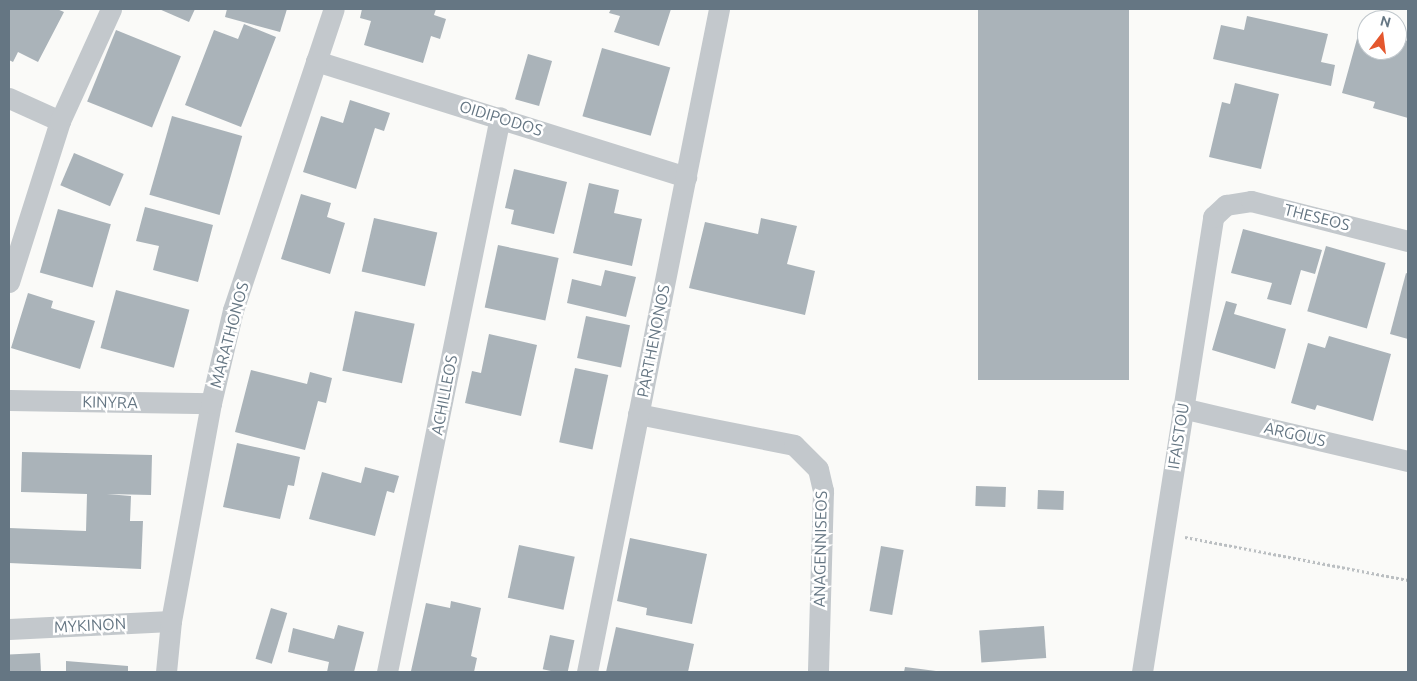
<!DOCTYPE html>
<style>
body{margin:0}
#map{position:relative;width:1417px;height:681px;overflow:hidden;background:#fafaf8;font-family:Ubuntu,sans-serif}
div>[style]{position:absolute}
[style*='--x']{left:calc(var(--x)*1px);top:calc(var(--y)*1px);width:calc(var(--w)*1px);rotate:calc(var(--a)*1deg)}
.building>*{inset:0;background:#aab3b9;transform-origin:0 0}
.path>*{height:3px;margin-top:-1.5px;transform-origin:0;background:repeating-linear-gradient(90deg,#bbbfc2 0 2.5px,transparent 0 5px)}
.minor>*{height:21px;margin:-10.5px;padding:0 10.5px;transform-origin:10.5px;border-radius:10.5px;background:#c3c8cc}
span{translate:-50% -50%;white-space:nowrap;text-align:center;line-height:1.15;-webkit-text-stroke:5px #fff;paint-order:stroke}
.street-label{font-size:16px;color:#657683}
.frame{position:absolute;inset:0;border:10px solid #657683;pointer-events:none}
.north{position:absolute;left:1357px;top:10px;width:50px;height:50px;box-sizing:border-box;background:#fff;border:1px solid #c1c8cd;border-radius:50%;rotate:15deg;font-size:14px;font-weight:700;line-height:20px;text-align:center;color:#657683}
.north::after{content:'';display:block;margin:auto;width:18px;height:22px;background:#e4572e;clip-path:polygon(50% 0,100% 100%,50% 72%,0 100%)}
</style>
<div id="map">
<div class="building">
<i style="clip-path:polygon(9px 9px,57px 9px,64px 12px,38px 62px,18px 52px,13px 62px,9px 60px)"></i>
<i style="clip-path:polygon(159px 9px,195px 9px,189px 22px)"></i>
<i style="clip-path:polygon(227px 9px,287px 9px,280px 32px,225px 17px)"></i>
<i style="clip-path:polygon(362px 9px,436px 9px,434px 15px,446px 19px,440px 39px,431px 36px,423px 63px,364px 45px,371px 21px,360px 18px)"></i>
<i style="clip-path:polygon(611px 9px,671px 9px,659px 46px,614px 32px,620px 16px,609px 13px)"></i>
<i style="left:978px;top:9px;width:151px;height:371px"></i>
<i style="clip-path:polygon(1247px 16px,1328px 34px,1321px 62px,1335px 65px,1331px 86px,1213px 59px,1221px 25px,1244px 30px)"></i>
<i style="clip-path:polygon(244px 24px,276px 37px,241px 127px,185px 105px,214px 30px,238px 39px)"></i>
<i style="clip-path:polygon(1360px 28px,1367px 30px,1367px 50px,1397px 50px,1397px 38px,1408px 41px,1408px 118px,1373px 108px,1375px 102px,1342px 93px)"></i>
<i style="left:116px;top:30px;width:70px;height:77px;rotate:22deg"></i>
<i style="left:602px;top:48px;width:71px;height:71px;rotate:16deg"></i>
<i style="left:528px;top:54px;width:25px;height:47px;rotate:16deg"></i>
<i style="clip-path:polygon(1235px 83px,1279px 94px,1261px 169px,1209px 157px,1222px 102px,1230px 104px)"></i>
<i style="clip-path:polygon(350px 100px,390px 113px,384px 131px,375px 128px,356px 189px,303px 172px,321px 116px,343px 123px)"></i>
<i style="left:172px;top:116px;width:73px;height:82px;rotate:16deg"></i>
<i style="left:74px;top:153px;width:54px;height:35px;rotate:23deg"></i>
<i style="clip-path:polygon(514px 169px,567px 182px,554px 234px,511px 224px,514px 210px,505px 208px)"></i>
<i style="clip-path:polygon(589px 183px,619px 190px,614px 213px,642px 219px,632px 266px,573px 253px)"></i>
<i style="clip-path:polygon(301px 194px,331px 203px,327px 217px,345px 223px,330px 274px,281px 259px)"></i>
<i style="clip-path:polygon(145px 207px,213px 225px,198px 282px,153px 270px,159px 246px,136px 241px)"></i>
<i style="left:58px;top:209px;width:55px;height:66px;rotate:16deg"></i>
<i style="left:374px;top:218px;width:65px;height:55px;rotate:13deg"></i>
<i style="clip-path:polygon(761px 218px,797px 226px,787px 264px,815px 271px,805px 315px,689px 288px,705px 222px,758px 234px)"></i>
<i style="clip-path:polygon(1243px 229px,1322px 250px,1315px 274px,1301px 270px,1291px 305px,1267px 299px,1272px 283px,1231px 273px)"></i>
<i style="left:498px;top:245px;width:62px;height:64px;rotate:12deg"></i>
<i style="left:1326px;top:246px;width:62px;height:68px;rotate:16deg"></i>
<i style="clip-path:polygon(605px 270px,636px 277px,626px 317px,567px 303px,572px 279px,601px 286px)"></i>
<i style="clip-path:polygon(1406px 273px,1408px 274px,1408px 339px,1390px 334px)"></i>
<i style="left:116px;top:290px;width:76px;height:60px;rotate:15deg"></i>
<i style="clip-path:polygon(28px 293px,53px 301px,51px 308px,95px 321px,80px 369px,11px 348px)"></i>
<i style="clip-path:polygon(1226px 301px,1237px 304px,1234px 314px,1286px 329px,1275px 369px,1212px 350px)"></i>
<i style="left:355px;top:311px;width:61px;height:61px;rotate:12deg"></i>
<i style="left:586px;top:316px;width:45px;height:43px;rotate:12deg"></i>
<i style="clip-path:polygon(489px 334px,537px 345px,521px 416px,465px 403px,472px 371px,481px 373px)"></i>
<i style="clip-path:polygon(1329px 336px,1391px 354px,1373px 421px,1317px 405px,1315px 410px,1291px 403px,1308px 343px,1325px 348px)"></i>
<i style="left:575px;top:368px;width:34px;height:76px;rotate:12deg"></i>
<i style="clip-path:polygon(251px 370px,307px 384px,310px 372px,332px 378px,326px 403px,318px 401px,305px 450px,235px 432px)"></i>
<i style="clip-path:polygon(237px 443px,300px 457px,294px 486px,288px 485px,280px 519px,223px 507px)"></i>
<i style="clip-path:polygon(22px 452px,152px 455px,151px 495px,107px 494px,131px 496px,130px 521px,143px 521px,141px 569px,9px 563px,9px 528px,86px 531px,87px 494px,21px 492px)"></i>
<i style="clip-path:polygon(365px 467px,399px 476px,394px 493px,387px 491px,375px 536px,309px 519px,322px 472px,361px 483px)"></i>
<i style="left:976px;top:486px;width:30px;height:20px;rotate:2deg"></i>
<i style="left:1038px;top:490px;width:26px;height:19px;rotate:2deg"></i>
<i style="clip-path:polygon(630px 538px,707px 554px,692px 624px,646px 615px,647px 608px,617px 601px)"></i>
<i style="left:519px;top:545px;width:57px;height:54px;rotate:12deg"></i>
<i style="left:881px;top:546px;width:23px;height:66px;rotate:10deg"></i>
<i style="clip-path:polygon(451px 601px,481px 608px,471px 656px,477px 658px,474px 672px,411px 671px,426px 603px,450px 608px)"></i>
<i style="left:271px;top:608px;width:17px;height:53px;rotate:17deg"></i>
<i style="clip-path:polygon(338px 625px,364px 632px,354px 672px,327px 672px,329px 662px,288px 652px,293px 628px,334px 639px)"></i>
<i style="left:1044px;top:626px;width:32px;height:65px;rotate:86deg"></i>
<i style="clip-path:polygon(616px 627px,694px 644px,688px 672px,606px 672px)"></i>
<i style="left:550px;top:635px;width:25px;height:35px;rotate:12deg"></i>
<i style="left:40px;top:653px;width:19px;height:31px;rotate:87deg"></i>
<i style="clip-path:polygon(66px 661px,128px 666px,128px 672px,66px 672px)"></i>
<i style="clip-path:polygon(905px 667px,936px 671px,936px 672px,904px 672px)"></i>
</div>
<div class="path">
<i style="--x:1185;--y:537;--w:227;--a:10.9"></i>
</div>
<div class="minor">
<i style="--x:316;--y:61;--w:388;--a:17.4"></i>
<i style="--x:9;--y:98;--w:56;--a:24.3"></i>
<i style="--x:9;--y:282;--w:169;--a:-72.4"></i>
<i style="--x:60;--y:121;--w:123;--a:-65.5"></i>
<i style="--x:9;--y:400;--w:202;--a:0.9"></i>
<i style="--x:1182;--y:408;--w:232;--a:13.2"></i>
<i style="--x:638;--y:414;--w:159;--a:11.2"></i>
<i style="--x:794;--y:445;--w:34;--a:45"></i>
<i style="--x:818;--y:469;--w:23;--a:77"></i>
<i style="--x:823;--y:491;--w:181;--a:91.6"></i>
<i style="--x:9;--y:629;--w:162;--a:-2.8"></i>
<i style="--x:166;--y:672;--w:51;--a:-84.4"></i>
<i style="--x:171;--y:621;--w:222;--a:-79.6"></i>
<i style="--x:211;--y:403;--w:96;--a:-76.7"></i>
<i style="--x:233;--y:310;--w:317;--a:-71.5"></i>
<i style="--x:387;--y:672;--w:566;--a:-78.49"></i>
<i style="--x:587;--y:672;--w:676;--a:-78.74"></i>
<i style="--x:1142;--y:672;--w:461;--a:-81.1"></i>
<i style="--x:1213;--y:217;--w:18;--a:-43"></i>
<i style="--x:1226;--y:205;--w:25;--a:-9"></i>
<i style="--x:1251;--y:201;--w:162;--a:14.3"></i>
</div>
<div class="street-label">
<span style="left:501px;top:118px;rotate:17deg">OIDIPODOS</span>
<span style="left:1317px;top:217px;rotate:14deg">THESEOS</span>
<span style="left:229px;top:335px;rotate:-75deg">MARATHONOS</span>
<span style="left:653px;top:341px;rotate:-79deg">PARTHENONOS</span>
<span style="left:444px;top:395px;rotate:-79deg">ACHILLEOS</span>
<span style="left:110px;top:402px;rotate:1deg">KINYRA</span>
<span style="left:1295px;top:434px;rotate:13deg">ARGOUS</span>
<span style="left:1178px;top:436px;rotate:-81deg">IFAISTOU</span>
<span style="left:820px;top:549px;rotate:-89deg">ANAGENNISEOS</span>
<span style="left:90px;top:625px;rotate:-3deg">MYKINON</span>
</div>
<div class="frame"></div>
<div class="north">N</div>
</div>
